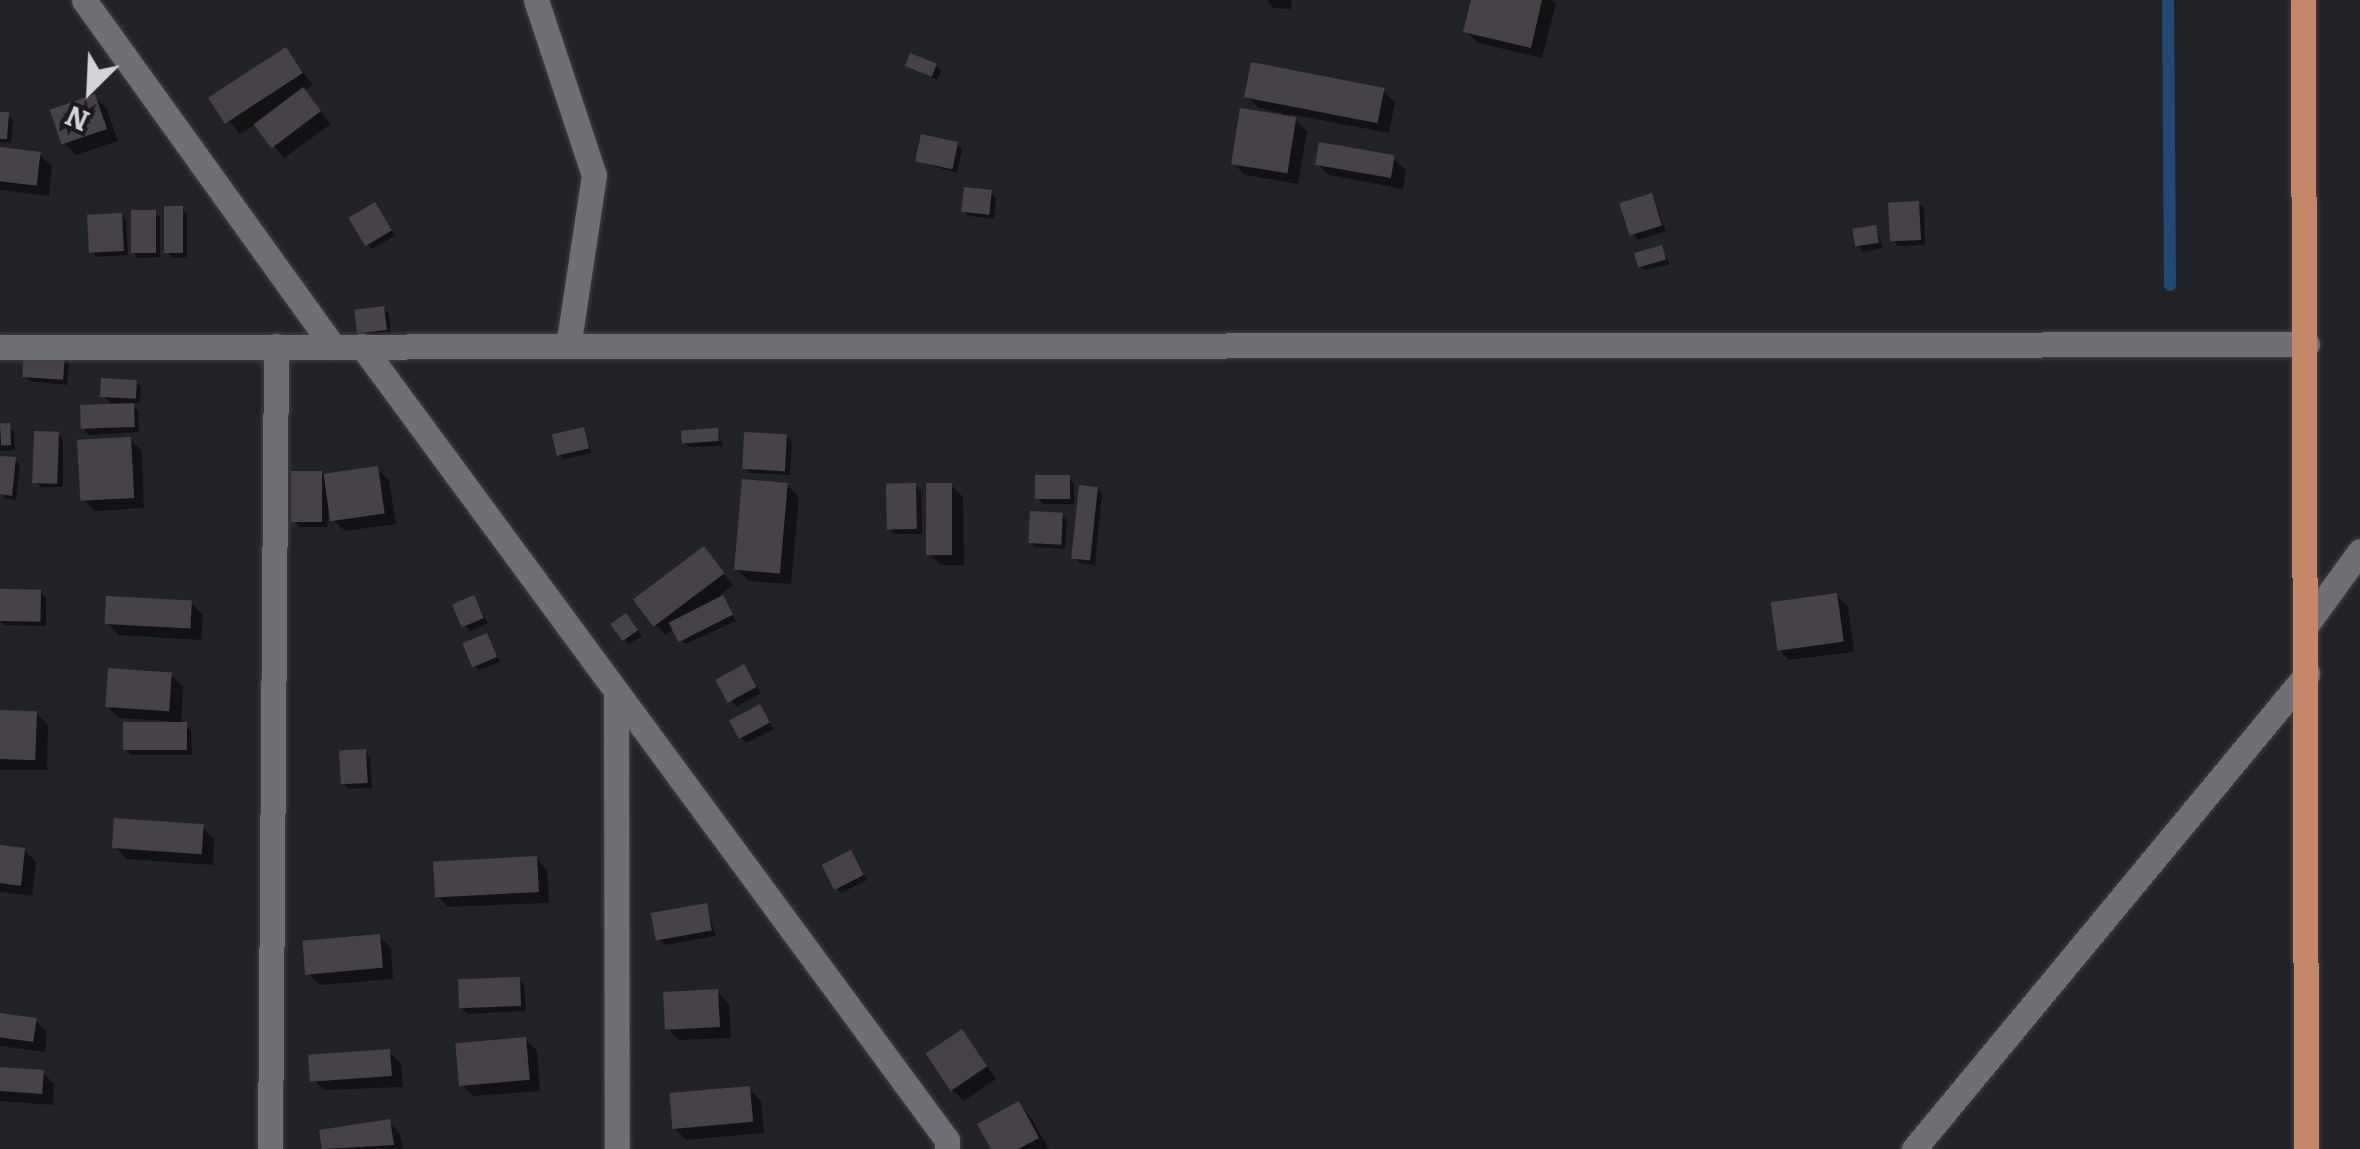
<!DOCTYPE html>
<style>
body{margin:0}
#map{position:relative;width:2360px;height:1149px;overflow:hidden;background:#222328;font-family:Bitter,serif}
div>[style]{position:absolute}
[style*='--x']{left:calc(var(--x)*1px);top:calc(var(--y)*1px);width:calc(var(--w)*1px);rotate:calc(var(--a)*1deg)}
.shadow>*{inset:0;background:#0007}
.stream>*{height:12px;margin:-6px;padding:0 6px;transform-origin:6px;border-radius:6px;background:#204a75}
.building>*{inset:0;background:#464248;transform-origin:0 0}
.roads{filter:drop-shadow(0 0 2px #404044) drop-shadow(0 0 2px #404044)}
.street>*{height:25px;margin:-12.5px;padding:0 12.5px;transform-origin:12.5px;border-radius:12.5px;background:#6f7076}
.primary>*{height:25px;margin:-12.5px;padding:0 12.5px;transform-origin:12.5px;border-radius:12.5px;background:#c48768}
span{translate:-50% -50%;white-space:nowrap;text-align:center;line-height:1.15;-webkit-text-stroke:10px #19191f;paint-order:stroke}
.north{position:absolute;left:40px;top:40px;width:100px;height:100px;-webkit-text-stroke:8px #19191f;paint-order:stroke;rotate:204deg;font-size:28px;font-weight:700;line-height:40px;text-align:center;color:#d3d3d7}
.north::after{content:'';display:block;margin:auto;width:35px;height:45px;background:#d3d3d7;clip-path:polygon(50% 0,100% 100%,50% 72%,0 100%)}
</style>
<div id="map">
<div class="shadow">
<i style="clip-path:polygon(1268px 0,1292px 0,1291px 9px,1273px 8px)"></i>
<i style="clip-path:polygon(1474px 0,1552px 0,1556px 3px,1542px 58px,1478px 43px,1466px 31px)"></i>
<i style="clip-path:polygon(286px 50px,313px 85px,304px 91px,331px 124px,284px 158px,256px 124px,240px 134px,212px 99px)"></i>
<i style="clip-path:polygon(908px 65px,936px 66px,941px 71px,937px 80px)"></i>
<i style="clip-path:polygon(1383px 91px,1395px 102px,1389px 133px,1289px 114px,1307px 131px,1298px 184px,1245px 175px,1233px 163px,1282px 117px,1282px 113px,1259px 108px,1247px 96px)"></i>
<i style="clip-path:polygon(94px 96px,106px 108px,118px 141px,76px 155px,65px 144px)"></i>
<i style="clip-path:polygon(0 114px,13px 120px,11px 143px,0 142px)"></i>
<i style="clip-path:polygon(957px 144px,962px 149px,957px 173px,919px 162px)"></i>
<i style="clip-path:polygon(0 150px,40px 155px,52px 166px,49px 196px,0 190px)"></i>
<i style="clip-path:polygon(1394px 159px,1406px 170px,1403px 189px,1329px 175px,1317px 164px)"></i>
<i style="clip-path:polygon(991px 193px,996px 198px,994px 219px,969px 216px,964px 211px)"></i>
<i style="clip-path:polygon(1652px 196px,1666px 231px,1638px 240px,1633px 234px)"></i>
<i style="clip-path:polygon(1918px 203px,1924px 208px,1925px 245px,1898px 246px,1893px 240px)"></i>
<i style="clip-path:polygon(182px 208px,187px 214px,187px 257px,172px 258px,167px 252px)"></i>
<i style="clip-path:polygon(380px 210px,395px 236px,371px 249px,366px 244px)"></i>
<i style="clip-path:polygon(155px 213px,160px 218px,160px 257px,138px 258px,133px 252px)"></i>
<i style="clip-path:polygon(121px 215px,126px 221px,128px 255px,97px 257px,91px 251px)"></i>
<i style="clip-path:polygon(1875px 227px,1883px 248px,1863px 252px,1858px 246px)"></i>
<i style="clip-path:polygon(1661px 248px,1670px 264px,1645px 270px,1640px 264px)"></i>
<i style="clip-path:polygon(383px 309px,389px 314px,391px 335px,365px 338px,359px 332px)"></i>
<i style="clip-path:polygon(63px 356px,69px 362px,67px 385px,30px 381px,25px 376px)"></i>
<i style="clip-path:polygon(136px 382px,141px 387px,140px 403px,130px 403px,138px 411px,139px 432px,89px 435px,84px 430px,113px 406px,103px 396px)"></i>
<i style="clip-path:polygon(0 426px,14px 431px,15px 450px,0 451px)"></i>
<i style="clip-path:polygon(583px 430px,592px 453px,564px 459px,559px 453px)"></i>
<i style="clip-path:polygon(717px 430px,723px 446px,689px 447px,684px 442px)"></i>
<i style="clip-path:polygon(58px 434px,63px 440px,63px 487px,41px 487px,35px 482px)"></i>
<i style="clip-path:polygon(786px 436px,792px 442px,790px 475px,750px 473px,745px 468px)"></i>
<i style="clip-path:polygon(130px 439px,142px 451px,144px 508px,95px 511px,83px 499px)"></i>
<i style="clip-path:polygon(15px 460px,20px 465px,16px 500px,4px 498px,0 480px)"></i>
<i style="clip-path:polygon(377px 469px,389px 480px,396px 524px,345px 531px,333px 520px,330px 497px,327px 527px,300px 527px,294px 521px,321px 474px)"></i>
<i style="clip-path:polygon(1069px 478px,1074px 483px,1074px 504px,1043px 504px,1038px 498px)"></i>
<i style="clip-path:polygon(787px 485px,799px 497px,791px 584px,749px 581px,737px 569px)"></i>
<i style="clip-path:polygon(951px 485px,963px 497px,964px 565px,941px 565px,929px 554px)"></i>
<i style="clip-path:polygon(915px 486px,921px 491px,922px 534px,895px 534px,890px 529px)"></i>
<i style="clip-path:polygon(1097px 489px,1102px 494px,1095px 565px,1080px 563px,1074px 558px)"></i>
<i style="clip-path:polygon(1062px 515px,1067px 521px,1065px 549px,1035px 547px,1030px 542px)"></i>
<i style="clip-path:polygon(704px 549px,733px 585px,720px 595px,736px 621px,685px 644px,675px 628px,666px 635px,654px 623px)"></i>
<i style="clip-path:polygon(0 592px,40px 592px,46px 598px,46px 626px,4px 625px,0 621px)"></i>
<i style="clip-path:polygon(1836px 595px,1848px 607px,1854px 652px,1789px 660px,1778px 648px)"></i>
<i style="clip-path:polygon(473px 598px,488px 623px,471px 631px,465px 626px)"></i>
<i style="clip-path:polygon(191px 603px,203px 615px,201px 640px,119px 635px,107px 623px)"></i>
<i style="clip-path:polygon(631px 621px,642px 636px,629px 644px,614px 624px)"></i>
<i style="clip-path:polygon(487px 636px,500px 662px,479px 670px,474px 665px)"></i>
<i style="clip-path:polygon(748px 672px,761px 693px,737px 707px,732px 702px)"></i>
<i style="clip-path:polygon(171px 675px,183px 687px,181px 725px,191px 730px,192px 755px,131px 755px,126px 750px,169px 721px,119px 718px,107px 706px)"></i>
<i style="clip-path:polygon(760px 707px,774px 729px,746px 743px,741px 737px)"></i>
<i style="clip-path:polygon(0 712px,36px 713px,48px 725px,47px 770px,0 770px)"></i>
<i style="clip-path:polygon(365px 752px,370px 757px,372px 788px,349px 789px,344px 784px)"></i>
<i style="clip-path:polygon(203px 827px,214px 839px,213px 865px,127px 859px,115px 847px)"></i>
<i style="clip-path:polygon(0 847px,24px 850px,36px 862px,32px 896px,0 892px)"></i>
<i style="clip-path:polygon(851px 853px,867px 880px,841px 893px,836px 888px)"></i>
<i style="clip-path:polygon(536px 858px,547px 870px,549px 903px,448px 907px,436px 895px)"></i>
<i style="clip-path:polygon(706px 906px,716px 936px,665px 945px,659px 940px)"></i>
<i style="clip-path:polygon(379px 936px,391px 948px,393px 979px,320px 985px,308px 973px)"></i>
<i style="clip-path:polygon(519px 980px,524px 985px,526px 1011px,468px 1014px,462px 1009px)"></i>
<i style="clip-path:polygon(717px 992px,729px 1004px,731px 1038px,679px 1040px,667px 1028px)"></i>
<i style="clip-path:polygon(0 1016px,36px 1020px,47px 1032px,45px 1052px,0 1046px)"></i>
<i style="clip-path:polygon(962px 1032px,996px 1079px,964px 1101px,952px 1089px)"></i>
<i style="clip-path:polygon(525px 1039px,537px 1051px,540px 1091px,473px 1096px,461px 1084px)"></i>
<i style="clip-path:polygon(389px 1052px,401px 1063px,403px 1087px,324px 1090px,312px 1079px)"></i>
<i style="clip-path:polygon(0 1069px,43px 1073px,54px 1084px,53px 1105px,0 1101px)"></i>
<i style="clip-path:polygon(749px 1089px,761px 1101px,764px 1133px,686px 1140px,674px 1128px)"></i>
<i style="clip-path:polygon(1018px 1104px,1030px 1116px,1049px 1149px,994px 1149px)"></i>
<i style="clip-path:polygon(389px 1122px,400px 1134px,403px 1149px,324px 1149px,322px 1132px)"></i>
</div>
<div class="stream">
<i style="--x:2168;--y:0;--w:285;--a:89.6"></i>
</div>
<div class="building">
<i style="clip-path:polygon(1471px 0,1542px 0,1531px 48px,1463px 32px)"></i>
<i style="left:286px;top:47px;width:31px;height:93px;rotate:57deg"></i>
<i style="left:910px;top:53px;width:29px;height:14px;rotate:22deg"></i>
<i style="left:1251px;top:62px;width:136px;height:36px;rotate:11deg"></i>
<i style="left:303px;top:87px;width:30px;height:62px;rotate:53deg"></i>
<i style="left:95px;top:94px;width:37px;height:48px;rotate:71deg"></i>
<i style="left:1240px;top:108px;width:57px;height:57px;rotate:9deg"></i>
<i style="clip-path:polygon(0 112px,9px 112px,7px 139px,0 139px)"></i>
<i style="left:921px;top:134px;width:38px;height:28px;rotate:12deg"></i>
<i style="left:1319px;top:142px;width:77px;height:23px;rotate:10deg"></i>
<i style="left:0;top:147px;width:41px;height:34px;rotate:7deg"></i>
<i style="left:964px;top:187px;width:28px;height:25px;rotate:6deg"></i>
<i style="left:1652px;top:193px;width:34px;height:34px;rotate:73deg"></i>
<i style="left:1919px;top:201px;width:39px;height:31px;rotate:87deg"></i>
<i style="left:375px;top:202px;width:33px;height:31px;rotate:59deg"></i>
<i style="left:164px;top:206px;width:19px;height:47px"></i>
<i style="left:131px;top:210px;width:25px;height:43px"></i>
<i style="left:122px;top:213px;width:38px;height:35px;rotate:87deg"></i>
<i style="left:1876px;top:225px;width:18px;height:24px;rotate:81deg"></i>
<i style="left:1662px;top:245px;width:15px;height:29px;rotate:74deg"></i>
<i style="left:384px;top:306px;width:24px;height:30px;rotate:83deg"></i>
<i style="left:24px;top:351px;width:41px;height:26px;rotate:4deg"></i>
<i style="left:101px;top:378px;width:36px;height:19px;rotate:3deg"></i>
<i style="left:134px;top:403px;width:24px;height:54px;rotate:88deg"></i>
<i style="left:10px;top:423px;width:22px;height:10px;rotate:87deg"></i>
<i style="left:584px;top:427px;width:22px;height:33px;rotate:77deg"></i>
<i style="left:718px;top:428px;width:13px;height:37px;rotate:86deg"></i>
<i style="left:34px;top:431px;width:25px;height:52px;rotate:2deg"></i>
<i style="left:744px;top:432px;width:43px;height:37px;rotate:3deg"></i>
<i style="left:131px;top:437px;width:61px;height:54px;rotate:87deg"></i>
<i style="clip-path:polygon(0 456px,16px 457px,12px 496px,0 494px)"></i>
<i style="left:378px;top:466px;width:48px;height:55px;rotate:82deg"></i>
<i style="left:291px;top:471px;width:31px;height:51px"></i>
<i style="left:1035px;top:475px;width:35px;height:24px"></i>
<i style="left:742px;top:479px;width:46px;height:91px;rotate:5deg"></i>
<i style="left:916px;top:483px;width:46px;height:30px;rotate:89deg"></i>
<i style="left:926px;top:483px;width:26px;height:72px"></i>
<i style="left:1079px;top:485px;width:19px;height:74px;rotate:6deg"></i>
<i style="left:1030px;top:511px;width:33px;height:32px;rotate:3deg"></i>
<i style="left:704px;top:546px;width:34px;height:89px;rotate:53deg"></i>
<i style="left:0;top:589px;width:41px;height:32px;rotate:1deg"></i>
<i style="left:1837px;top:593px;width:49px;height:67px;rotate:82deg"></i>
<i style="left:474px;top:595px;width:25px;height:24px;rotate:67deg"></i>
<i style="left:723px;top:595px;width:22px;height:61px;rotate:63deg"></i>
<i style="left:106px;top:596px;width:86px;height:28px;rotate:3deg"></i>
<i style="left:626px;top:613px;width:21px;height:19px;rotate:55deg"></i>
<i style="left:487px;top:633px;width:26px;height:27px;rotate:67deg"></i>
<i style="left:744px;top:664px;width:26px;height:33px;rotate:61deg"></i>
<i style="left:108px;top:668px;width:64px;height:39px;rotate:4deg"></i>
<i style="left:760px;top:704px;width:21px;height:35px;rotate:62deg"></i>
<i style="left:0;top:710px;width:37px;height:49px;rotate:2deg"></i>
<i style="left:187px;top:722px;width:28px;height:64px;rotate:90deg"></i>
<i style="left:366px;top:749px;width:34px;height:27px;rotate:87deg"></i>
<i style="left:114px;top:818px;width:90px;height:30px;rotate:4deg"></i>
<i style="clip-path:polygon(0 845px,25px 848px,21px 886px,0 883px)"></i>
<i style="left:851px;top:850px;width:28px;height:33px;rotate:63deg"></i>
<i style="left:537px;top:856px;width:36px;height:104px;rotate:87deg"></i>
<i style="left:707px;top:903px;width:28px;height:57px;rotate:80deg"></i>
<i style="left:380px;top:934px;width:34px;height:78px;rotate:85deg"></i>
<i style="left:520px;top:977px;width:29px;height:62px;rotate:88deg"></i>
<i style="left:718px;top:989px;width:38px;height:55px;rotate:87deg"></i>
<i style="left:0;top:1013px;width:37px;height:24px;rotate:8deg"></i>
<i style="left:962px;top:1029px;width:45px;height:44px;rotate:56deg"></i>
<i style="left:526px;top:1037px;width:43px;height:71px;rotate:85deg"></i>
<i style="left:390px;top:1049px;width:27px;height:82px;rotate:86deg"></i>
<i style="left:0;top:1067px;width:44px;height:24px;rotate:4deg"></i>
<i style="left:750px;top:1086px;width:36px;height:81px;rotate:85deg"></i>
<i style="clip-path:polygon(1019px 1101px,1039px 1138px,1018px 1149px,991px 1149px,977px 1124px)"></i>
<i style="clip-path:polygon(390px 1119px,394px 1145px,322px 1149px,319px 1130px)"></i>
</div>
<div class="roads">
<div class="street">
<i style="--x:84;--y:0;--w:427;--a:54.3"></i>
<i style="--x:536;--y:0;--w:184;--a:71.7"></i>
<i style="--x:594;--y:175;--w:173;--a:98.6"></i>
<i style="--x:362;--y:346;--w:986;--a:53.62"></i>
<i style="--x:947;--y:1140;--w:9;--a:90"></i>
<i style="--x:0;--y:347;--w:2307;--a:-0.07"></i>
<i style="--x:2307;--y:624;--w:90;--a:-54"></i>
<i style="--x:616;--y:691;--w:458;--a:89.9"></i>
<i style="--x:270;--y:1149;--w:803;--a:-89.57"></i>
<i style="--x:1914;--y:1149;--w:617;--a:-50.4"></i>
</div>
<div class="primary">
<i style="--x:2303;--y:0;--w:1149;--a:89.85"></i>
</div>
</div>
<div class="north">N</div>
</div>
